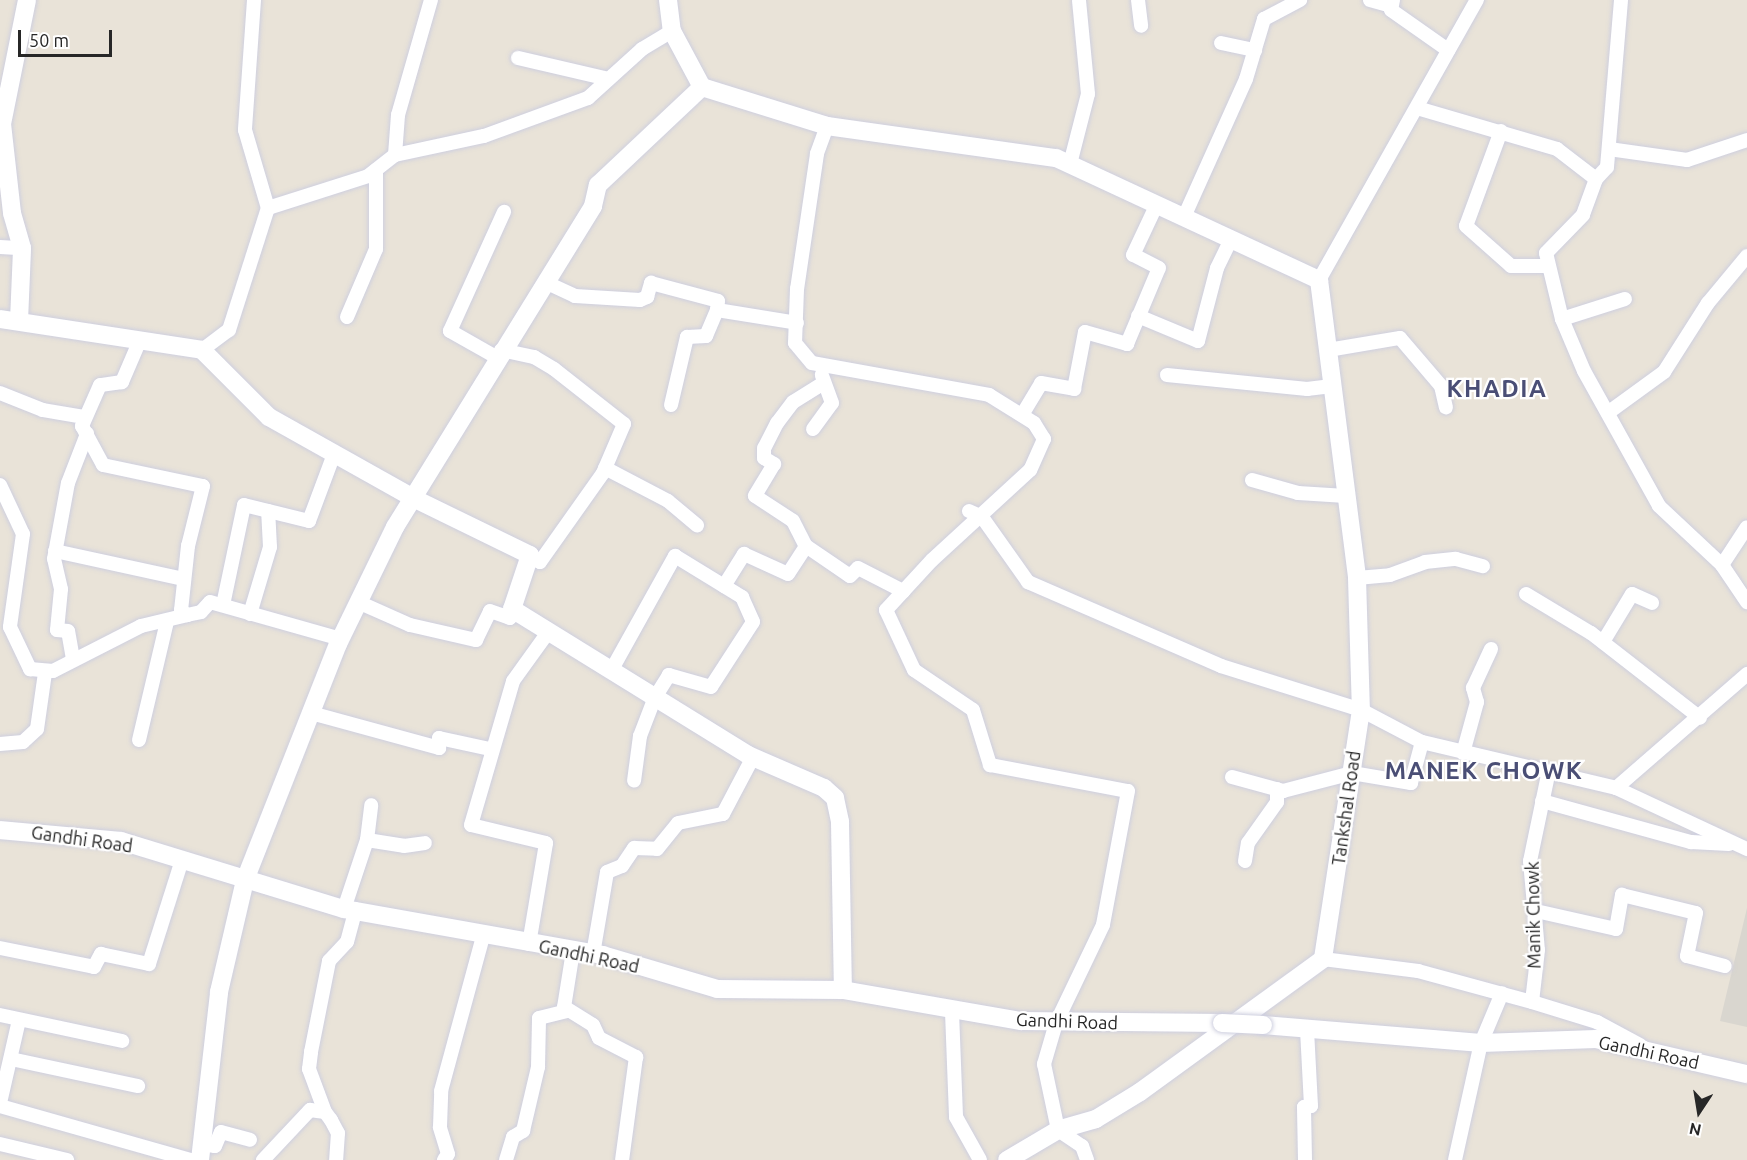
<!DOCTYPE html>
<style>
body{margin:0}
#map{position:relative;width:1747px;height:1160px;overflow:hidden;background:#e9e3d8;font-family:Ubuntu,sans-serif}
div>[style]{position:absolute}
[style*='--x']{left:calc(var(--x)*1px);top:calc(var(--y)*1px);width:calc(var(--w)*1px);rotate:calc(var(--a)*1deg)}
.plaza>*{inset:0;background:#d9d6cf}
.roads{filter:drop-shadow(0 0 2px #cecfdf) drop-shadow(0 0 2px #cecfdf)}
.street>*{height:14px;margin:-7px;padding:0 7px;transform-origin:7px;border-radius:7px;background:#fff}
.secondary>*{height:18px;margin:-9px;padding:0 9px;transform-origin:9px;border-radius:9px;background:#fff}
.bridges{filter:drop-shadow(0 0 2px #cecfdf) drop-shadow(0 0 2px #cecfdf)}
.secondary-bridge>*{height:18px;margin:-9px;padding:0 9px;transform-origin:9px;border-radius:9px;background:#fff}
span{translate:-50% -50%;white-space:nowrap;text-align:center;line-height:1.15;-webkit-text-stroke:4.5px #fff;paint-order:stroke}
.street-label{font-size:18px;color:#272727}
.district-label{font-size:24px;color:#4a4e75;font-weight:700;letter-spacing:1.5px}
.north{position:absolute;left:1669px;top:1082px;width:60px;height:60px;-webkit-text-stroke:4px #fff;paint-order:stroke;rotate:192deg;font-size:16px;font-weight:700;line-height:24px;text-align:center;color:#272727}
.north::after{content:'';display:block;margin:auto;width:21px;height:27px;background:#272727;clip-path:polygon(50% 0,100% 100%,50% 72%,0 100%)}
.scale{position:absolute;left:18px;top:30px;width:94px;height:27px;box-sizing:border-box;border:3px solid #272727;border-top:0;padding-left:8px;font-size:18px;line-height:21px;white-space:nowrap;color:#272727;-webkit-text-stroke:4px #fff;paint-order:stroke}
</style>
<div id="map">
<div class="plaza">
<i style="clip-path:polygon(1747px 908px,1747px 1027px,1720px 1021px)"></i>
</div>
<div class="roads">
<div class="street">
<i style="--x:254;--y:0;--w:130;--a:94"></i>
<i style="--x:245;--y:130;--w:81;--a:73.6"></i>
<i style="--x:1138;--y:0;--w:26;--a:83"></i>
<i style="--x:1370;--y:0;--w:15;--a:16"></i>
<i style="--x:1393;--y:0;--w:10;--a:101"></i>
<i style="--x:1391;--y:10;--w:70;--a:35.1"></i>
<i style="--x:1221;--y:43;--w:35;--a:12"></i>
<i style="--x:518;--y:58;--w:92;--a:13.1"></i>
<i style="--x:1417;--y:108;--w:146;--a:16.3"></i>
<i style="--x:1557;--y:149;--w:49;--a:37.6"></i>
<i style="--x:1596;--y:179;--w:38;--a:110"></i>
<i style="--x:1583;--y:215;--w:53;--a:134.2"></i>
<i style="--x:1546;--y:253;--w:68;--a:76.4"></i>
<i style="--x:1562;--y:319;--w:56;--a:67.1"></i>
<i style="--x:1584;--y:371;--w:154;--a:60.9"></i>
<i style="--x:1659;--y:506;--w:86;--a:43.1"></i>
<i style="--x:1722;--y:565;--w:45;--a:56"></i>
<i style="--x:827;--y:126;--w:30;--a:110"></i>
<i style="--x:817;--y:154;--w:136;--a:98.4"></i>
<i style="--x:797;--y:289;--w:54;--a:92.1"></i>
<i style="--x:795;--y:343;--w:26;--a:50"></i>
<i style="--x:812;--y:363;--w:180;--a:10.2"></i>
<i style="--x:989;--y:395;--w:53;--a:31.9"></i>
<i style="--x:1034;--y:423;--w:19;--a:58"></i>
<i style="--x:1044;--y:439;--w:34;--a:114"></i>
<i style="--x:1030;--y:470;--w:133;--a:137.4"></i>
<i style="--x:932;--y:560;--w:68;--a:132.6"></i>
<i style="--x:886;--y:610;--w:66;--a:65"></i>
<i style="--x:914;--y:670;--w:71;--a:34.1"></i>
<i style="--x:973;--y:710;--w:58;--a:72.8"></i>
<i style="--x:990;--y:765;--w:140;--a:10.7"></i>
<i style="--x:1128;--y:791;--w:136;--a:100.6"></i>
<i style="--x:1103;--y:925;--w:109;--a:115.6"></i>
<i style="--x:1056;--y:1023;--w:43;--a:106.3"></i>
<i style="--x:1044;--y:1064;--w:67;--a:78"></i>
<i style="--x:1058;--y:1130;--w:29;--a:34"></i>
<i style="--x:1082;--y:1146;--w:15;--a:70"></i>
<i style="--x:1501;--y:131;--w:101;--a:110.2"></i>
<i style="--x:1466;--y:226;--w:60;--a:41.6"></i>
<i style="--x:1511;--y:266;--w:37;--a:0"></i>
<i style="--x:1609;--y:149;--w:79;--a:8"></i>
<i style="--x:1687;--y:160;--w:63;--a:-18.4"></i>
<i style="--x:395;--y:155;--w:40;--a:-85.7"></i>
<i style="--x:398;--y:115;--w:120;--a:-74"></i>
<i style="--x:1070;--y:164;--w:72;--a:-75.6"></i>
<i style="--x:1088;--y:94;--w:94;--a:-95.5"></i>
<i style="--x:1596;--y:179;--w:16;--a:-47"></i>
<i style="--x:1607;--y:167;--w:168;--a:-85.2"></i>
<i style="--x:1184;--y:217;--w:151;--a:-65.8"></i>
<i style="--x:1246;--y:79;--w:63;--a:-73.3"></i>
<i style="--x:1264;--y:19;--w:41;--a:-27.8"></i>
<i style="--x:0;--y:247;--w:22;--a:3"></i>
<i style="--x:1319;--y:280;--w:322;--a:-60.6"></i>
<i style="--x:545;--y:282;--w:33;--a:25"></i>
<i style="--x:575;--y:296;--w:65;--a:3.5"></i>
<i style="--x:640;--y:300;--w:8;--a:-23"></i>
<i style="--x:647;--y:297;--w:15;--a:-74"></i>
<i style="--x:651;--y:283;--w:69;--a:15"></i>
<i style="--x:718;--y:301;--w:9;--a:96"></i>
<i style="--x:717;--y:310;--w:81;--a:9.2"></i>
<i style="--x:1138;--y:316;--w:65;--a:22.6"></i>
<i style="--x:1198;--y:341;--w:75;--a:-75.4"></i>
<i style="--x:1217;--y:268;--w:32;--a:-64"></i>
<i style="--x:347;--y:317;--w:74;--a:-66.9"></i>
<i style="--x:376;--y:249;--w:79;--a:-90"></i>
<i style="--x:1562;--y:319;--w:66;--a:-17.6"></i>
<i style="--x:140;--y:340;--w:46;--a:113.2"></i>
<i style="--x:122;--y:382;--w:22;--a:172"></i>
<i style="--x:100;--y:385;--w:45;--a:113.7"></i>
<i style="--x:82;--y:426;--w:44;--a:61.7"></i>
<i style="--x:103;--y:465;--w:102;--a:11.9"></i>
<i style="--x:203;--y:486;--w:62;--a:104"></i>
<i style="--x:188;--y:546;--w:64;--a:96.2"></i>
<i style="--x:181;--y:610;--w:8;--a:40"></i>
<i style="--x:187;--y:615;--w:14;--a:-12"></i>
<i style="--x:201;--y:612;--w:13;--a:-48"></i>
<i style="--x:210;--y:602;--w:136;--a:15.8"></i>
<i style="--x:202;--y:350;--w:34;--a:-37"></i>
<i style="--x:229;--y:330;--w:128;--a:-72.3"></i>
<i style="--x:268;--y:208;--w:105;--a:-17.7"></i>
<i style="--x:368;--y:176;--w:34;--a:-38"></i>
<i style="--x:395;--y:155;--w:91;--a:-12.1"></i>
<i style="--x:484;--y:136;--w:111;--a:-20.1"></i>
<i style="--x:588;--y:98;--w:73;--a:-42.2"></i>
<i style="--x:642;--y:49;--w:35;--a:-31"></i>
<i style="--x:501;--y:350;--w:34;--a:12"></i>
<i style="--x:534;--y:357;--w:23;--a:31"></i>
<i style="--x:554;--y:369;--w:89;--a:38.2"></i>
<i style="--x:624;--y:424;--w:53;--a:113.2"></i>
<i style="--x:603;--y:473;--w:109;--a:125.3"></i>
<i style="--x:540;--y:562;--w:12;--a:-145"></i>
<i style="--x:1328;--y:350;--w:73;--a:-9.5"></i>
<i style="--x:1400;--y:338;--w:63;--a:49.5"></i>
<i style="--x:1441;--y:386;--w:22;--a:77"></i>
<i style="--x:496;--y:357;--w:53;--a:-150.5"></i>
<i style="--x:450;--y:331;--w:131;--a:-65.6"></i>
<i style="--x:1167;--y:375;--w:141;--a:5.7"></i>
<i style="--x:1307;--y:389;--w:25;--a:-7"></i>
<i style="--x:822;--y:384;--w:34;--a:148"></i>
<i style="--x:793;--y:402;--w:26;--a:127"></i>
<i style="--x:777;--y:423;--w:28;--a:117"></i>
<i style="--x:764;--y:448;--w:10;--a:90"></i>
<i style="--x:764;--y:458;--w:12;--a:31"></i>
<i style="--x:774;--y:464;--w:37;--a:121"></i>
<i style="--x:755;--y:496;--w:45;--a:33.3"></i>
<i style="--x:793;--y:521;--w:28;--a:63"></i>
<i style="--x:806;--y:546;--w:53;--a:34.3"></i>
<i style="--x:850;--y:576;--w:11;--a:-45"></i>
<i style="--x:858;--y:568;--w:51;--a:27.1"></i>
<i style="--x:0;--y:393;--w:46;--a:21.6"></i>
<i style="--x:43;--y:410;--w:42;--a:9.7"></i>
<i style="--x:671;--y:405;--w:70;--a:-76.8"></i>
<i style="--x:687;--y:337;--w:19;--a:-3"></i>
<i style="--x:706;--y:336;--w:28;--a:-67"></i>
<i style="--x:1609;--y:412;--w:68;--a:-36"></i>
<i style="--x:1664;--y:372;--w:82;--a:-57.5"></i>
<i style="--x:1708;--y:303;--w:61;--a:-50.3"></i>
<i style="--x:1022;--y:415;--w:37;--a:-59"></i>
<i style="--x:1041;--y:383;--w:34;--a:10"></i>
<i style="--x:1074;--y:389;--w:58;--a:-79.1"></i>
<i style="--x:1085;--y:332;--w:44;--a:15.9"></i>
<i style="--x:1127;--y:344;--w:82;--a:-67.2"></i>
<i style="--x:1159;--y:268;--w:29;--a:-153"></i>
<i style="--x:1133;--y:255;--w:56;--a:-64.8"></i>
<i style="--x:813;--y:429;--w:32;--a:-54"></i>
<i style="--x:832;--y:403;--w:30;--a:-110"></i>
<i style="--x:605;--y:468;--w:71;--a:27.6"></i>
<i style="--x:668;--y:501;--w:38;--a:40"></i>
<i style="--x:1252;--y:480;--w:48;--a:15.8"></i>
<i style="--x:1298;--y:493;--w:48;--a:3.6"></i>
<i style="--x:0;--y:485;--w:54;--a:64.9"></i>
<i style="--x:23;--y:534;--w:94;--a:98"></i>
<i style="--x:10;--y:627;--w:47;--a:64.5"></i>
<i style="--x:30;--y:669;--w:23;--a:5"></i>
<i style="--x:53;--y:671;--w:99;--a:-27.1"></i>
<i style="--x:141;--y:626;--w:47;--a:-13.4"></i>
<i style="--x:969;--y:511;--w:14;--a:25"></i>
<i style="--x:982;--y:517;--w:80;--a:54.7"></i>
<i style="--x:1028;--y:582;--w:210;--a:23.5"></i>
<i style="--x:1221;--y:666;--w:147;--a:17.4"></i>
<i style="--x:1361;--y:710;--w:69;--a:27.7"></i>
<i style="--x:55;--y:551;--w:131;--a:12.3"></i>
<i style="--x:1722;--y:565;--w:45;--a:-56.7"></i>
<i style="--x:1357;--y:578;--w:33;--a:-5"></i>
<i style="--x:1390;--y:575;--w:37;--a:-20"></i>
<i style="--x:1425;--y:562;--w:31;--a:-6"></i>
<i style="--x:1456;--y:559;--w:28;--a:15"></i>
<i style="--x:724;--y:586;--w:38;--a:-58"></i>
<i style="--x:744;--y:554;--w:48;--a:24.4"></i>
<i style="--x:788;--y:574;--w:33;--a:-57"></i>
<i style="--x:1526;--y:594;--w:76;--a:31"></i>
<i style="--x:1591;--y:633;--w:138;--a:37.9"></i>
<i style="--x:358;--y:602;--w:57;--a:23.9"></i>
<i style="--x:410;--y:625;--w:68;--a:12.8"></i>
<i style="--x:476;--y:640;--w:32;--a:-64"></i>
<i style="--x:490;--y:611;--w:21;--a:19"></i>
<i style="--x:510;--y:618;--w:9;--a:-63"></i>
<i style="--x:223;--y:605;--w:102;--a:-78.1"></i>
<i style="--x:244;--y:505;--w:67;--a:13.8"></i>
<i style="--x:309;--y:521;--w:72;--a:-69.5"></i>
<i style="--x:250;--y:614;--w:70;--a:-73.4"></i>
<i style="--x:270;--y:547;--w:36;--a:-93"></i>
<i style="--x:1603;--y:642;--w:56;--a:-58.9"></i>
<i style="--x:1632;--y:594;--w:22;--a:24"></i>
<i style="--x:73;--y:659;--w:28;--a:-100"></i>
<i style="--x:68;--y:631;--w:11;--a:-175"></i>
<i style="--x:57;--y:630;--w:41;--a:-84.4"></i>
<i style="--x:61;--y:589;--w:31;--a:-103"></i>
<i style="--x:54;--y:559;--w:77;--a:-79.6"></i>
<i style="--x:68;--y:483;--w:53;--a:-68.8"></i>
<i style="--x:611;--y:671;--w:132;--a:-60.9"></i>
<i style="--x:675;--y:556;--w:79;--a:31.5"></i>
<i style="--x:742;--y:597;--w:27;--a:66"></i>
<i style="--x:753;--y:622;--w:77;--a:122.9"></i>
<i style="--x:711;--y:687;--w:44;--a:-164.1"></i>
<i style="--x:669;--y:675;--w:26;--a:122"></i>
<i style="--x:655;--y:697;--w:42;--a:111"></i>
<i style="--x:640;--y:736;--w:45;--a:97.6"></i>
<i style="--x:311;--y:713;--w:133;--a:15.3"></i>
<i style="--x:439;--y:748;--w:10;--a:-90"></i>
<i style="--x:439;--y:738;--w:52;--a:12.2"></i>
<i style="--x:139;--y:740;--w:121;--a:-76.7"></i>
<i style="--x:0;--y:744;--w:23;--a:-5"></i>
<i style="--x:23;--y:742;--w:19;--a:-43"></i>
<i style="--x:37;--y:729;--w:57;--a:-81.9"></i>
<i style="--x:1463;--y:753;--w:53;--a:-74.6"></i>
<i style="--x:1477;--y:702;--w:15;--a:-106"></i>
<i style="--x:1473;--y:688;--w:43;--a:-65.2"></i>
<i style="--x:1548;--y:775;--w:88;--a:101.8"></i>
<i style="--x:1530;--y:861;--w:89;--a:84.9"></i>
<i style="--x:1538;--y:950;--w:52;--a:96.6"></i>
<i style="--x:1532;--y:1002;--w:68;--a:17.1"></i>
<i style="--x:1597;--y:1022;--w:49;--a:28.1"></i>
<i style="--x:1232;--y:777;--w:53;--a:15.4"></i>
<i style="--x:1283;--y:791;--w:71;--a:-14.6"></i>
<i style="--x:1352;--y:773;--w:60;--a:9.6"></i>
<i style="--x:1411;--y:783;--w:42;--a:-75"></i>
<i style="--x:1422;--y:742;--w:199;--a:13.3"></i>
<i style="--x:1616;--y:788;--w:145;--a:25"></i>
<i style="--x:1616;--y:788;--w:174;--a:-41"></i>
<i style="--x:1542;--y:801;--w:155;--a:15.4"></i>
<i style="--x:1691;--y:842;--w:38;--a:3"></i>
<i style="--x:367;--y:840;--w:35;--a:-83"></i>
<i style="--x:1245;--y:861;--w:18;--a:-81"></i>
<i style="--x:1248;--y:843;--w:50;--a:-54.7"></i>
<i style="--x:1277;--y:802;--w:13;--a:-90"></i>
<i style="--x:344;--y:909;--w:73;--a:-71.6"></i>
<i style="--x:367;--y:840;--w:37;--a:9"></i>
<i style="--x:404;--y:846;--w:21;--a:-8"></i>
<i style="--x:1536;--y:911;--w:82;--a:12.7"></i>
<i style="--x:1616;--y:929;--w:35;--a:-80"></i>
<i style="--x:1622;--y:895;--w:76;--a:13.7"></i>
<i style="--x:1696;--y:913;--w:44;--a:101.8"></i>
<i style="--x:1687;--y:956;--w:39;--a:15"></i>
<i style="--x:529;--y:944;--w:102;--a:-80.4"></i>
<i style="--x:546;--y:843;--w:77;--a:-166.5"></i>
<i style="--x:471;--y:825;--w:150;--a:-73.7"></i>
<i style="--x:513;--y:681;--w:62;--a:-54.2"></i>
<i style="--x:0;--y:948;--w:96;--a:11.4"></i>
<i style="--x:94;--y:967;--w:15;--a:-62"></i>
<i style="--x:101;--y:954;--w:49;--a:11.8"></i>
<i style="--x:149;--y:964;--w:109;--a:-72.4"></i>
<i style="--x:573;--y:951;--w:57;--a:99.1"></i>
<i style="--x:564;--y:1007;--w:34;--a:32"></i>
<i style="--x:593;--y:1025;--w:14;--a:65"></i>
<i style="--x:599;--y:1038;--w:42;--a:27.2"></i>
<i style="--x:636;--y:1057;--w:104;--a:97.7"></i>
<i style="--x:593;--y:954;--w:83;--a:-80.3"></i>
<i style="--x:607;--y:872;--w:16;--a:-22"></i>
<i style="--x:622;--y:866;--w:22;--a:-56"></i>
<i style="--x:634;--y:848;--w:23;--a:2"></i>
<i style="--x:657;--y:849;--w:33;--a:-51"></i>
<i style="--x:678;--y:823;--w:46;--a:-11.3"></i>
<i style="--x:723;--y:814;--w:64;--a:-62.2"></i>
<i style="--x:1323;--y:959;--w:96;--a:7.2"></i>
<i style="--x:1418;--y:971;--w:118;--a:15.2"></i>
<i style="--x:952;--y:1012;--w:105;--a:87.8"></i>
<i style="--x:956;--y:1117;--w:49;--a:60.8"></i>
<i style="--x:0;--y:1015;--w:125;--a:12"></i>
<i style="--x:11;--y:1059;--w:130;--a:12"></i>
<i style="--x:0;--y:1103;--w:85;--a:-77.1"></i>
<i style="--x:0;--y:1106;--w:198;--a:15.8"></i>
<i style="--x:325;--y:1112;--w:46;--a:-110.4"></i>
<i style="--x:309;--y:1069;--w:17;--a:-83"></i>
<i style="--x:311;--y:1052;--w:93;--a:-78.8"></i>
<i style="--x:329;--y:961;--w:26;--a:-47"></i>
<i style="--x:347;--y:942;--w:34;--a:-75"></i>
<i style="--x:0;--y:1144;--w:69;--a:13.4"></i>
<i style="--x:201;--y:1144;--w:14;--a:8"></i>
<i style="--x:215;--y:1146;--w:15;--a:-67"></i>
<i style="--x:221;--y:1132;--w:30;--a:15"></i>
<i style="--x:263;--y:1160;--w:69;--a:-46.8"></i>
<i style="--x:310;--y:1110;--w:15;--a:8"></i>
<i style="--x:325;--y:1112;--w:10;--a:53"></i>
<i style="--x:331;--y:1120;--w:15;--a:62"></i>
<i style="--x:338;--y:1133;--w:27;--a:94"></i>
<i style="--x:444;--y:1160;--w:7;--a:-56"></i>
<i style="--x:448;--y:1154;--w:28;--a:-107"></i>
<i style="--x:440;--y:1127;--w:36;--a:-88"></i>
<i style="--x:441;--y:1091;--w:161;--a:-74.8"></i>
<i style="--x:506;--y:1160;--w:24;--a:-73"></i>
<i style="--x:513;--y:1137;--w:12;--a:-31"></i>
<i style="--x:523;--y:1131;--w:66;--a:-76.8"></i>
<i style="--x:538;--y:1067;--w:49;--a:-88.8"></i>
<i style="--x:539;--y:1018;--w:29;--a:-14"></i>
<i style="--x:1305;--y:1160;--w:53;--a:-91.1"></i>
<i style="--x:1304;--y:1107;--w:7;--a:-8"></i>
<i style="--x:1311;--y:1106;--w:77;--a:-93"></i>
<i style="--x:1455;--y:1160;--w:120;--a:-77.5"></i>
<i style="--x:1481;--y:1043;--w:54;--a:-67.2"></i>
</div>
<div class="secondary">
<i style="--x:668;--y:0;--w:31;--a:83"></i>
<i style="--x:672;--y:31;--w:64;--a:61.8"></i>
<i style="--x:702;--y:87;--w:131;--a:17.3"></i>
<i style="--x:827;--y:126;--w:231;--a:8"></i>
<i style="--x:1056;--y:158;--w:290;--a:24.9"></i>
<i style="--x:1319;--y:280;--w:300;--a:82.7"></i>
<i style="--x:1357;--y:578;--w:132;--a:88.3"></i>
<i style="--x:1361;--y:710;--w:252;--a:98.7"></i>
<i style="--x:1323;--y:959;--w:226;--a:144"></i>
<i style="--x:1140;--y:1092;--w:52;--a:148.5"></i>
<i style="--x:1096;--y:1119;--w:40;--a:164"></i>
<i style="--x:1058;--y:1130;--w:59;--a:149.5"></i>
<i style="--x:0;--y:319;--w:204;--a:8.7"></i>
<i style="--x:202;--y:350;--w:95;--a:45"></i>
<i style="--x:269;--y:417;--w:167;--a:29.3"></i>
<i style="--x:415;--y:499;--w:128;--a:26"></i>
<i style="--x:530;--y:555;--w:57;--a:108.4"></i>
<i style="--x:512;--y:609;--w:278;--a:31.7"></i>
<i style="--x:748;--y:755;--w:83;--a:23.5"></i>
<i style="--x:824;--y:788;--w:15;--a:42"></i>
<i style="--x:835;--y:798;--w:25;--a:78"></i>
<i style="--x:840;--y:822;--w:168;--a:89"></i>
<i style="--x:19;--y:321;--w:73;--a:-87.6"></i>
<i style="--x:22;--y:248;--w:36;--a:-106"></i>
<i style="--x:12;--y:213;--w:90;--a:-96.4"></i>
<i style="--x:2;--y:124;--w:126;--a:-78.6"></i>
<i style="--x:0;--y:830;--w:121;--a:5.2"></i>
<i style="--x:121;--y:841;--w:233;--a:17"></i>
<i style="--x:344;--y:909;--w:263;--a:10.1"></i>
<i style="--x:603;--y:955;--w:119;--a:16.6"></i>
<i style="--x:717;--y:989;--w:126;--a:0.5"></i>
<i style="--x:843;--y:990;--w:181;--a:9.9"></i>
<i style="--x:1021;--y:1021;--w:201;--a:0.6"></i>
<i style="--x:1263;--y:1025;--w:219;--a:4.7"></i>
<i style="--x:1481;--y:1043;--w:115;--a:-2"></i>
<i style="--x:1596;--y:1039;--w:155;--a:13.1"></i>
<i style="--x:200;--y:1160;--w:169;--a:-83.5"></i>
<i style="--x:219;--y:992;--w:115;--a:-76.9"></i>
<i style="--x:245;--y:880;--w:254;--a:-68.5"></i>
<i style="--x:338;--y:644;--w:130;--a:-64"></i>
<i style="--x:395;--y:527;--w:377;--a:-58.3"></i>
<i style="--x:593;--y:206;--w:22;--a:-77"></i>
<i style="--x:598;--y:185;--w:143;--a:-43.3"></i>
</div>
</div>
<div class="bridges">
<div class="secondary-bridge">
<i style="--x:1222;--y:1023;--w:41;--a:2.8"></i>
</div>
</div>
<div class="street-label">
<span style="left:1346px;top:808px;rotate:-82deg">Tankshal Road</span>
<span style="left:82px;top:839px;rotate:8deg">Gandhi Road</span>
<span style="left:1533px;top:915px;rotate:-91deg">Manik Chowk</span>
<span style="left:589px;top:956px;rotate:12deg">Gandhi Road</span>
<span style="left:1067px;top:1021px;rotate:2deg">Gandhi Road</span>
<span style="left:1649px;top:1052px;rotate:12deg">Gandhi Road</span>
</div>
<div class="district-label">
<span style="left:1497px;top:389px">KHADIA</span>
<span style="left:1484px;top:771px">MANEK CHOWK</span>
</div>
<div class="north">N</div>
<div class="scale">50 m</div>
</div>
